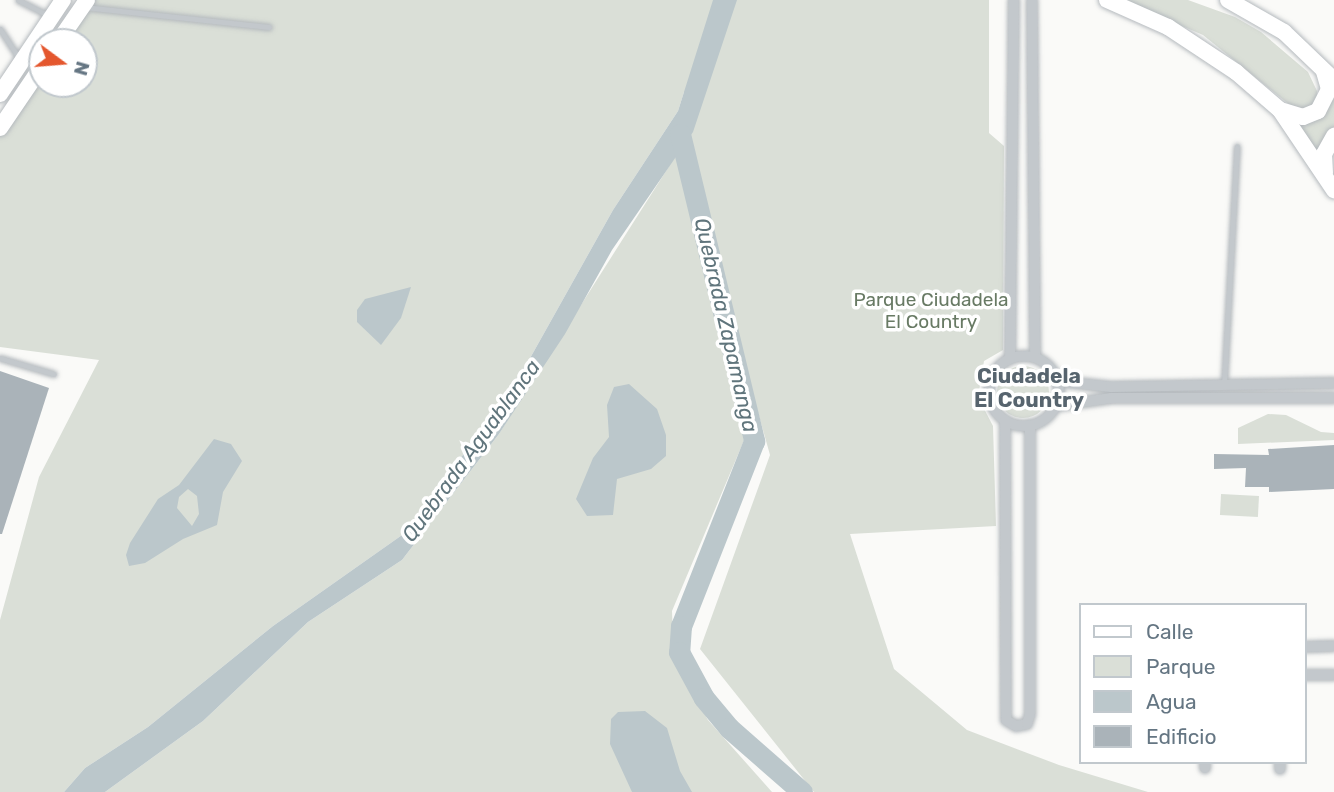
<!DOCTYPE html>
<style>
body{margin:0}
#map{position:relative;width:1334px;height:792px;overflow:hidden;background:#fafaf8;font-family:Rubik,sans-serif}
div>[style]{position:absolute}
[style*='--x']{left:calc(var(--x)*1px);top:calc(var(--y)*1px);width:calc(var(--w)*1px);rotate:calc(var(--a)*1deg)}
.green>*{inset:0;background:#dadfd7;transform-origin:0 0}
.round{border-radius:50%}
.water>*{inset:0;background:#bbc7cb}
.river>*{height:21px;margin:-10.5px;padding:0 10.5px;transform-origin:10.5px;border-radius:10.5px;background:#bbc7cb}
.building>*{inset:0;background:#aab3b9}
.roads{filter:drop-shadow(0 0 2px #b5babe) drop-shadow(0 0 2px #b5babe)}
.service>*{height:5px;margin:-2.5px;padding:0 2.5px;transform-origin:2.5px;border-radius:2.5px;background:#c3c8cc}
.minor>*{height:10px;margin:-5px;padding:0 5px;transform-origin:5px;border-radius:5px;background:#c3c8cc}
.minor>.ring{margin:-5px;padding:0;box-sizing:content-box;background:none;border:10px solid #c3c8cc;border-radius:50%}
.primary>*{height:16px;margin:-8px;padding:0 8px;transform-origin:8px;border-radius:8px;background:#fff}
.trunk>*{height:16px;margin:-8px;padding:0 8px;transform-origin:8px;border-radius:8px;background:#fff}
span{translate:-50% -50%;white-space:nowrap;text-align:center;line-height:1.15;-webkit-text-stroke:7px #fff;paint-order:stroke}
.park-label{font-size:19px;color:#687a64}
.water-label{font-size:21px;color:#60757c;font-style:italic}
.neighbourhood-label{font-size:21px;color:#57646e;font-weight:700}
.legend{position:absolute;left:1079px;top:603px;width:228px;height:161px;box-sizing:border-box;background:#fff;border:2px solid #c1c8cd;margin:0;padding:9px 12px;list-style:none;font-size:21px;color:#657683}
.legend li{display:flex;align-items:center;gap:14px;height:35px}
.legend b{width:35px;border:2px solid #c1c8cd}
.north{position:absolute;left:28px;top:28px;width:70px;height:70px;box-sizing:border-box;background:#fff;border:2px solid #c1c8cd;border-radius:50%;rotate:106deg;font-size:19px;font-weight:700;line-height:28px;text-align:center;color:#657683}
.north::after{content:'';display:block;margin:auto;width:24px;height:32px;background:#e4572e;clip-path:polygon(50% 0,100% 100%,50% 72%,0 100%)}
</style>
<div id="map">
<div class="green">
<i style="clip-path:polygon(82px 0,989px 0,989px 133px,1004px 146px,1003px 350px,984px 361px,978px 397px,993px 426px,996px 526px,850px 534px,894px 669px,967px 730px,1059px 765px,1148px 792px,814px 792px,700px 649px,770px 455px,701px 210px,745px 438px,672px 611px,674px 661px,708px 720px,772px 792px,105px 792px,203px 721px,308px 622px,402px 560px,499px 434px,680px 149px,694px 183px,684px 146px,684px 92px,678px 111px,613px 210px,529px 360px,412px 528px,273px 626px,148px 727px,85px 768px,64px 792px,0 792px,0 620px,39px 477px,99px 360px,0 347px,0 123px,42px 60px,42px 84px,84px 84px,84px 42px,54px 42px)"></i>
<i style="clip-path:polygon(1121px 0,1188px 0,1235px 17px,1261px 32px,1308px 72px,1317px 91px,1317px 103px,1310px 109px,1296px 110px,1203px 35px)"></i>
<i style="clip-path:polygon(1334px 86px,1334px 128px,1328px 133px,1321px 157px,1297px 125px,1320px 119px)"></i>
<i class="round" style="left:997px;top:366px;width:52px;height:52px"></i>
<i style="clip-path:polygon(1268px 414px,1286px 415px,1321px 432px,1334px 433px,1334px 440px,1238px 444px,1238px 428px)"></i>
<i style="left:1259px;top:496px;width:21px;height:38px;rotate:93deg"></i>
</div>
<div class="water">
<i style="clip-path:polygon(713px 0,737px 0,693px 132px,612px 250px,565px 334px,499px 434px,402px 560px,308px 622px,203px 721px,105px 792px,64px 792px,85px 768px,148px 727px,273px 626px,412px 528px,529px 360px,613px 210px,678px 111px)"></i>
<i style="clip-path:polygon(411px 287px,401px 318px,381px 345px,357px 322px,357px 310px,365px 299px)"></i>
<i style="clip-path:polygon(629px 384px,657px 409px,666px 435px,666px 456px,651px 469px,617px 479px,613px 515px,587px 516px,576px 499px,593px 458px,609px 437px,607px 405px,614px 387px)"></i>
<i style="clip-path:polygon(evenodd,214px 439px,231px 444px,242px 461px,223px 492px,217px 525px,183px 539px,145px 563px,129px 566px,126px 555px,130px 543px,158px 499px,179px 485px,214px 439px,188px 489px,197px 496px,199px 514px,192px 526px,177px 508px,179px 497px,188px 489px)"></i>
<i style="clip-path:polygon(645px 711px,667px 728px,680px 771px,692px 792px,632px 792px,610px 744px,611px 719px,618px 712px)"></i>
</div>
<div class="river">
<i style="--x:680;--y:134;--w:316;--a:76.4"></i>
<i style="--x:754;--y:441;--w:199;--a:111.5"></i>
<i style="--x:681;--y:626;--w:26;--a:94"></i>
<i style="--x:679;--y:652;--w:52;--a:61.5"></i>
<i style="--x:704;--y:698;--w:39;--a:50"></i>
<i style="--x:729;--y:728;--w:97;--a:41.2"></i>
</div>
<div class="building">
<i style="clip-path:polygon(0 371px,49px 388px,2px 534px,0 534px)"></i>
<i style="clip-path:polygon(1334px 445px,1334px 489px,1269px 492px,1269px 487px,1245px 487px,1246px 468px,1214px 469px,1214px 454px,1269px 455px,1268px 449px)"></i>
</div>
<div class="roads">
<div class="service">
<i style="--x:18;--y:0;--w:35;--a:27"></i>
<i style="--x:84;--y:7;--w:186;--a:6.2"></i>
<i style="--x:0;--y:29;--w:35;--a:57"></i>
<i style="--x:0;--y:358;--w:56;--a:16.5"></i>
<i style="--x:1224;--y:384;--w:238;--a:-86.9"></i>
</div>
<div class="minor">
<i style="--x:1032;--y:0;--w:357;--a:89.5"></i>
<i class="ring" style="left:989px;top:356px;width:60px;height:60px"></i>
<i style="--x:1010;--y:359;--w:359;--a:-89.4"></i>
<i style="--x:1057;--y:381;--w:54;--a:6.3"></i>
<i style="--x:1111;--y:387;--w:223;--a:-1"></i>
<i style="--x:1055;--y:406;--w:57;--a:-8.1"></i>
<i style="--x:1111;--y:398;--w:223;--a:0"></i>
<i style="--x:1005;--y:420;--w:300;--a:89.8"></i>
<i style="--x:1006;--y:720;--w:12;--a:31"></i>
<i style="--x:1016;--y:726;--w:11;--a:-10"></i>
<i style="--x:1027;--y:724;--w:10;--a:-73"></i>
<i style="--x:1030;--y:714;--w:289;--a:-90"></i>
<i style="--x:1304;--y:647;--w:30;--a:-2"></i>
<i style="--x:1304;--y:675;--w:30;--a:0"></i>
<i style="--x:1280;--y:762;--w:7;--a:90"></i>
<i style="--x:1205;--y:768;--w:6;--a:-90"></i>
</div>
<div class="primary">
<i style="--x:1107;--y:0;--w:67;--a:23.9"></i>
<i style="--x:1168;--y:27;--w:82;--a:33.5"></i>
<i style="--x:1236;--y:72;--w:58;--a:40.8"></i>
<i style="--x:1280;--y:110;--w:97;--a:56"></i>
<i style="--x:1228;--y:0;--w:64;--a:29.7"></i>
<i style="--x:1284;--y:32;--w:69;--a:43.8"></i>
<i style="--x:1280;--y:110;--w:24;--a:17"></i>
<i style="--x:1303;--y:117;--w:16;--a:-22"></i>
<i style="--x:1318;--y:111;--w:25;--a:-63"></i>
<i style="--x:1329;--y:89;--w:19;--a:-106"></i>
<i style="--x:1325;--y:173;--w:19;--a:-93"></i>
<i style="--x:1324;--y:154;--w:21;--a:-61"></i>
</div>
<div class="trunk">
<i style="--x:58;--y:42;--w:51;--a:-55.4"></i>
<i style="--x:0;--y:94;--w:113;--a:-56.2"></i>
<i style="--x:0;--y:128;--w:75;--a:-55.9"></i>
</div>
</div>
<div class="park-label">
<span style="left:931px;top:311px">Parque Ciudadela<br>El Country</span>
</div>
<div class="water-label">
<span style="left:726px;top:325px;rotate:77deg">Quebrada Zapamanga</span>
<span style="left:471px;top:451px;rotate:-54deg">Quebrada Aguablanca</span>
</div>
<div class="neighbourhood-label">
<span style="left:1029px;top:388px">Ciudadela<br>El Country</span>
</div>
<ul class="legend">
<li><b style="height:9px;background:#fff"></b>Calle</li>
<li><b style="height:19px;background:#dadfd7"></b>Parque</li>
<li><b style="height:19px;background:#bbc7cb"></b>Agua</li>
<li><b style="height:19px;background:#aab3b9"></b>Edificio</li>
</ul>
<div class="north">N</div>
</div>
